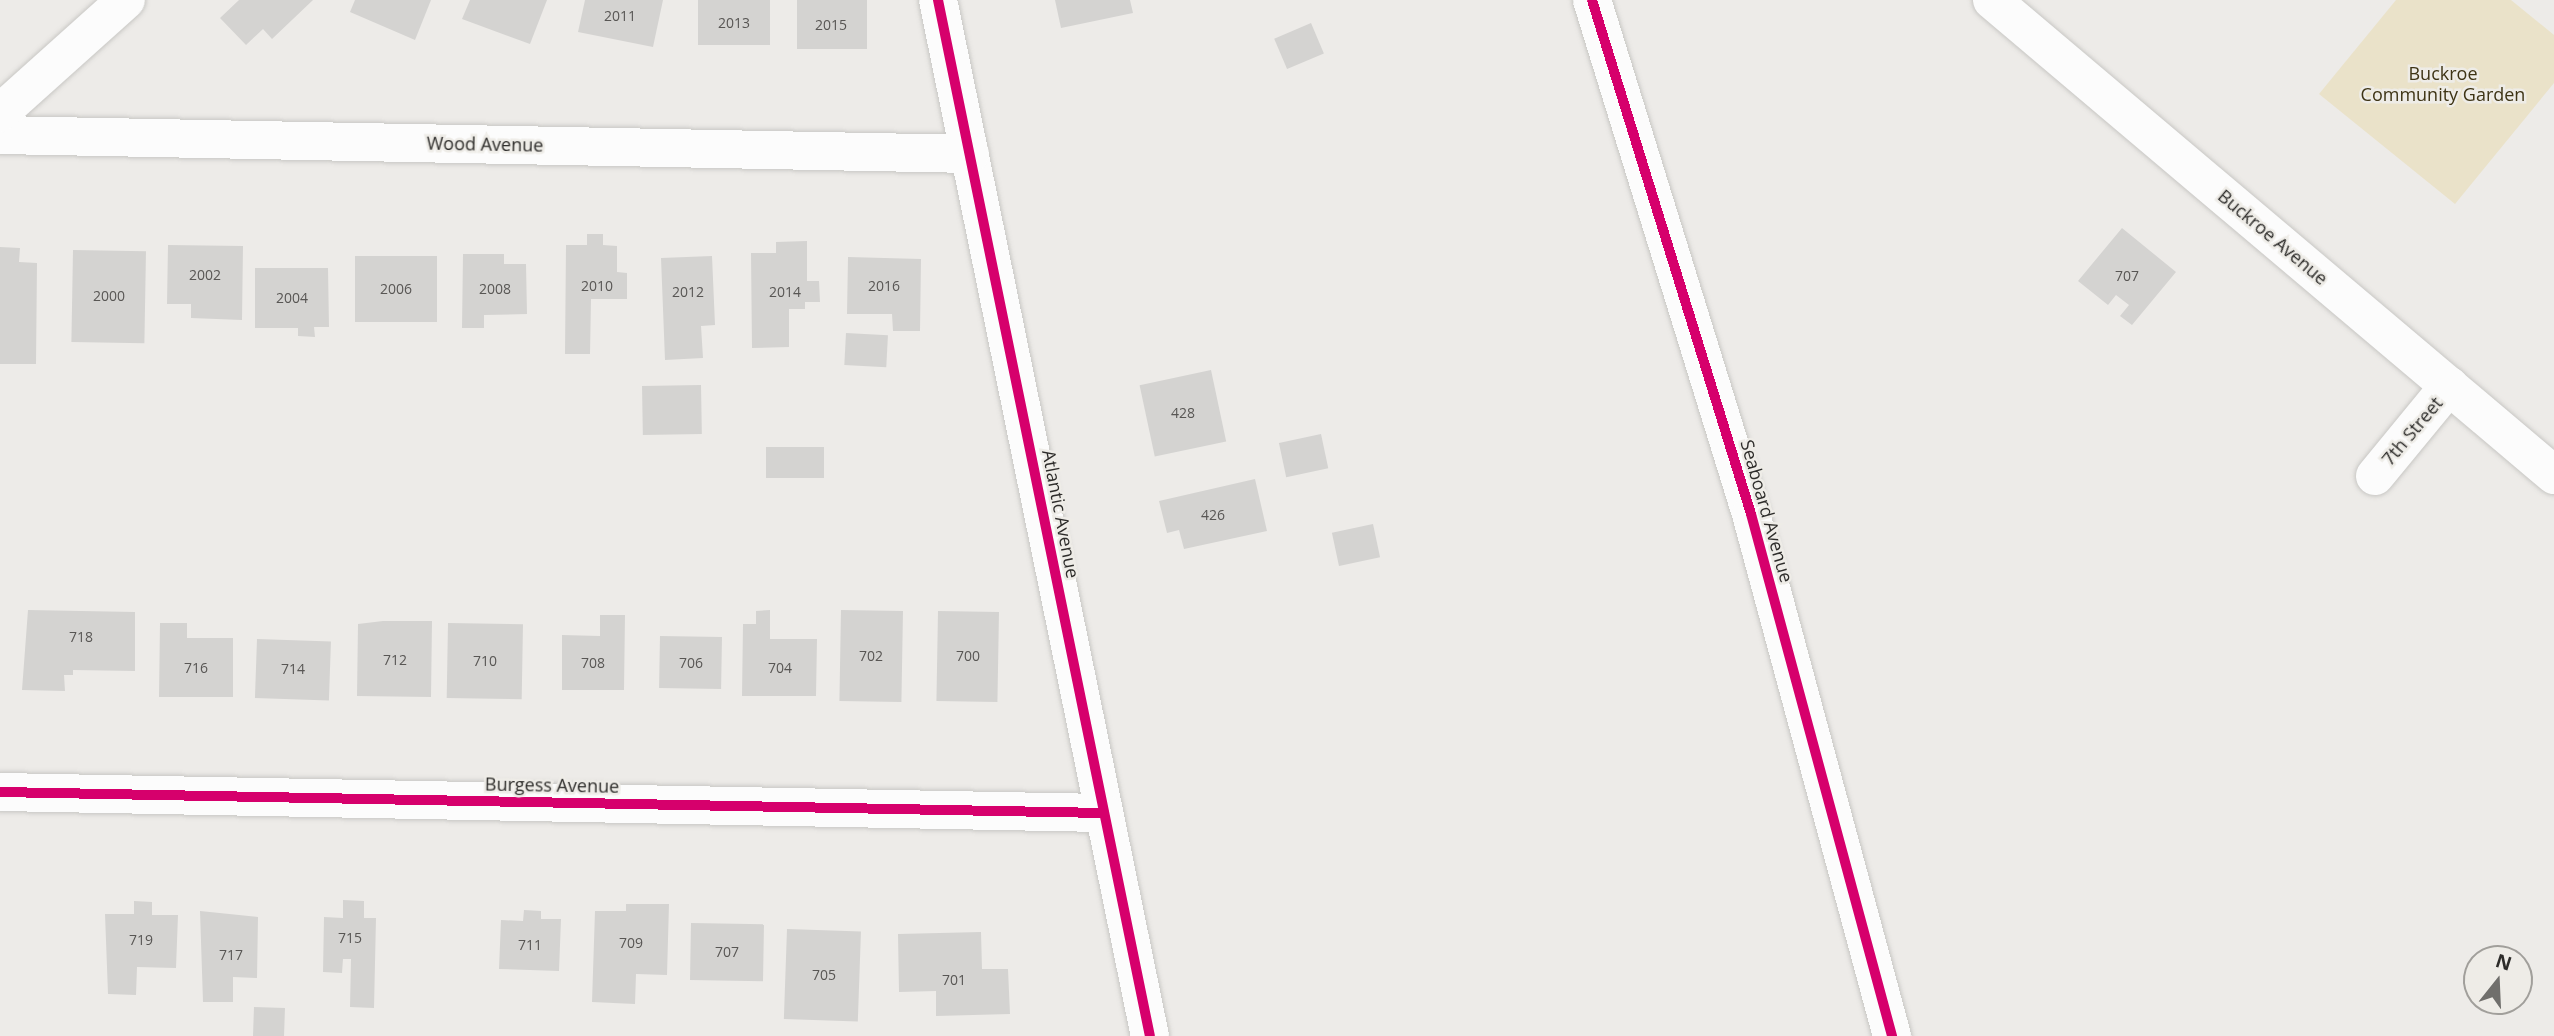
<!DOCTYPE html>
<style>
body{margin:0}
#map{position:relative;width:2554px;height:1036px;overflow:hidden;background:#edebe8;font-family:"Open Sans",sans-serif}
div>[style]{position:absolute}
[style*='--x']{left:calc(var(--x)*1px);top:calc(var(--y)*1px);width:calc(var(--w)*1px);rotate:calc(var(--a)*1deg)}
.green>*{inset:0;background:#eae2c9}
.building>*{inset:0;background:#d4d3d1;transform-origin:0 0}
.roads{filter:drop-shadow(0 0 2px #c8c7c4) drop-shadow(0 0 2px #c8c7c4)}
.minor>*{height:38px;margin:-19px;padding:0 19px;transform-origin:19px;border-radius:19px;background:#fcfcfc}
.tertiary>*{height:38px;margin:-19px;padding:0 19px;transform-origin:19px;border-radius:19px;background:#fcfcfc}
.secondary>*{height:38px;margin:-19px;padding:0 19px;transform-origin:19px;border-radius:19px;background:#fcfcfc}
.cycleway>*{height:10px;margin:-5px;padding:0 5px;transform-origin:5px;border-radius:5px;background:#d6006c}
span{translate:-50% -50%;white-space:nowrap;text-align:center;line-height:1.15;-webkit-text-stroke:5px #eeece7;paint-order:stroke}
.number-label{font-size:14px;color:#585654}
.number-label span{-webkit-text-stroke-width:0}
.park-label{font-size:18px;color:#3e3415}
.street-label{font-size:18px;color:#2d2c2a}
.north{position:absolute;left:2463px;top:945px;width:70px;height:70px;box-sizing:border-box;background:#eeece7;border:2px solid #a19f9b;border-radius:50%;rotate:18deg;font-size:19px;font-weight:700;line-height:28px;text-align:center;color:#2d2c2a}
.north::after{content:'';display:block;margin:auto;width:24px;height:32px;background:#706f6c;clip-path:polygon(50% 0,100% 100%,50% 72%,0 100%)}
</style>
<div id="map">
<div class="green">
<i style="clip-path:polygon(2396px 0,2511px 0,2554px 35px,2554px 83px,2455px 204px,2319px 94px)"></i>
</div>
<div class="building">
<i style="clip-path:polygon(239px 0,313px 0,272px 39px,263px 29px,246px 45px,220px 18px)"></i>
<i style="clip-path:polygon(355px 0,431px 0,415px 40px,350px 12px)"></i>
<i style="clip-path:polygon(470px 0,547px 0,530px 44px,462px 19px)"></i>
<i style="clip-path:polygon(585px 0,663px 0,653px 47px,578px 32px)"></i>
<i style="left:698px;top:0;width:72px;height:45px"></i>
<i style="left:797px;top:0;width:70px;height:49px"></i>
<i style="clip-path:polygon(1055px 0,1130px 0,1133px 13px,1061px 28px)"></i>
<i style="left:1311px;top:23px;width:33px;height:40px;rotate:67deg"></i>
<i style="clip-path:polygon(2122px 228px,2176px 272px,2132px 325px,2120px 316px,2129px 305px,2116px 295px,2108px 305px,2078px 281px)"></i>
<i style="clip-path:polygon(587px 234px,603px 234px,603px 245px,617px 246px,617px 272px,627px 273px,627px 299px,591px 299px,590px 354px,565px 354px,566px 245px,587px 245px)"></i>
<i style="clip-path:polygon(807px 241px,807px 281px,819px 281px,820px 302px,805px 302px,805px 309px,789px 309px,789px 347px,752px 348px,751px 253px,776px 253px,776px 242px)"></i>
<i style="clip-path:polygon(168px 245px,243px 246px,242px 320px,191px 318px,191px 304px,167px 304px)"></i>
<i style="clip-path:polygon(0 247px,20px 248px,19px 262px,37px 263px,36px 364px,0 364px)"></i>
<i style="left:73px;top:250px;width:73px;height:92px;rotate:1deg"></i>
<i style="clip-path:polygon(463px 254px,504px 254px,504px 264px,526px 264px,527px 314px,484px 315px,484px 328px,462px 328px)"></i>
<i style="left:355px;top:256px;width:82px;height:66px"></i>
<i style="clip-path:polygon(712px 256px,715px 325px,701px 326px,703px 358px,665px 360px,661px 258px)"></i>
<i style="clip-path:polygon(848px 257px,921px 259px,920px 331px,893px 331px,892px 314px,847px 314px)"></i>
<i style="clip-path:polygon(255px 268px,328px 268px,329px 327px,314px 327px,315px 337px,298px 336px,298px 328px,255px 328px)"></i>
<i style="left:846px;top:333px;width:42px;height:32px;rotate:3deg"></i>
<i style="left:1211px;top:370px;width:73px;height:73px;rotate:78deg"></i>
<i style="left:701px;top:385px;width:49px;height:59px;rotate:89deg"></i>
<i style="left:1321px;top:434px;width:35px;height:43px;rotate:78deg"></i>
<i style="left:824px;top:447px;width:31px;height:58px;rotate:90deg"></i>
<i style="clip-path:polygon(1255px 479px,1267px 531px,1184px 549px,1179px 530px,1167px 533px,1159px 501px)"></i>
<i style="left:1373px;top:524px;width:34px;height:42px;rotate:78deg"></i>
<i style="clip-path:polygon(28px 610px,135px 612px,135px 671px,73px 670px,73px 675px,64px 675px,65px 691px,22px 690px)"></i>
<i style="clip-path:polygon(770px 610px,770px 639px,817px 639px,816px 696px,742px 696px,743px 624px,756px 624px,756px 611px)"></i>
<i style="left:841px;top:610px;width:62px;height:91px;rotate:1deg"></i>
<i style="left:938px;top:611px;width:61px;height:90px;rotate:1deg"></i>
<i style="clip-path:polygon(600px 615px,625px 615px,624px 690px,562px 690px,562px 635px,600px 636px)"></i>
<i style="clip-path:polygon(383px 621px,432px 621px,431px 697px,357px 696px,358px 624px)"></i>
<i style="clip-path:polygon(160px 623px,187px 623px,187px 638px,233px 638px,233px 697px,159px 697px)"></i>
<i style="left:448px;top:623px;width:75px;height:75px;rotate:1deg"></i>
<i style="left:660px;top:636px;width:62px;height:52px;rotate:1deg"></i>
<i style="left:257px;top:639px;width:74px;height:59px;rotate:2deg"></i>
<i style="clip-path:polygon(343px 900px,364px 901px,364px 918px,376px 918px,374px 1008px,350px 1007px,351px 959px,343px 959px,342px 973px,323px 972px,324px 917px,343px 918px)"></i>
<i style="clip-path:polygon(134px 901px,152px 902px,152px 915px,178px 915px,176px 968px,137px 967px,136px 995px,108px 994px,105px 914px,134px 914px)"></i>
<i style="clip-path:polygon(626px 904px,669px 904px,667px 975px,636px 974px,635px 1004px,592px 1002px,595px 911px,626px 911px)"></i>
<i style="clip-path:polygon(524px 910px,541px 911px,541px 919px,561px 919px,559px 971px,499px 969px,501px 920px,523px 921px)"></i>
<i style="clip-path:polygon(200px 911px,258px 917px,257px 978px,233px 977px,233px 1002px,203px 1002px)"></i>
<i style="left:691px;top:923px;width:73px;height:57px;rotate:1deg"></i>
<i style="left:787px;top:929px;width:74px;height:90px;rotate:2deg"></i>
<i style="clip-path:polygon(981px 932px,982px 969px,1008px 969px,1010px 1014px,936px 1016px,936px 991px,899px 992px,898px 934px)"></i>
<i style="left:254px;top:1007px;width:31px;height:29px;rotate:2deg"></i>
</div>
<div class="roads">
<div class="minor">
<i style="--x:938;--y:0;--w:1057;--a:78.44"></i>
<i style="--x:1592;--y:0;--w:538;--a:72.81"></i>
<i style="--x:1751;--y:514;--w:541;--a:74.88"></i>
<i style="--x:0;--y:135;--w:970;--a:1.12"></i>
<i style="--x:2375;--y:476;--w:117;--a:-50.6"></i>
<i style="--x:0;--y:792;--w:1104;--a:1.09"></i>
</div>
<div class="tertiary">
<i style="--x:1992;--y:0;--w:736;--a:40.2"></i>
</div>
<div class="secondary">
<i style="--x:0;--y:113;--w:169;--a:-41.9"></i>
</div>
</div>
<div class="cycleway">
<i style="--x:938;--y:0;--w:1057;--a:78.44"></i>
<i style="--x:1592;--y:0;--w:538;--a:72.81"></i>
<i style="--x:1751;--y:514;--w:541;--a:74.88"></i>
<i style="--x:0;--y:792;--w:1104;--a:1.09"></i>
</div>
<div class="number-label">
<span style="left:620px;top:16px">2011</span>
<span style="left:734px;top:23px">2013</span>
<span style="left:831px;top:25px">2015</span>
<span style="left:205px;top:275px">2002</span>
<span style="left:2127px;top:276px">707</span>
<span style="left:597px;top:286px">2010</span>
<span style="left:884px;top:286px">2016</span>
<span style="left:396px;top:289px">2006</span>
<span style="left:495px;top:289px">2008</span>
<span style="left:688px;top:292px">2012</span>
<span style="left:785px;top:292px">2014</span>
<span style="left:109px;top:296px">2000</span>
<span style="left:292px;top:298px">2004</span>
<span style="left:1183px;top:413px">428</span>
<span style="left:1213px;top:515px">426</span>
<span style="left:81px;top:637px">718</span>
<span style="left:871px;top:656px">702</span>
<span style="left:968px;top:656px">700</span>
<span style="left:395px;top:660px">712</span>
<span style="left:485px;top:661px">710</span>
<span style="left:593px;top:663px">708</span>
<span style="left:691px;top:663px">706</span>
<span style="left:196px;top:668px">716</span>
<span style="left:780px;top:668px">704</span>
<span style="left:293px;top:669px">714</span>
<span style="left:350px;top:938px">715</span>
<span style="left:141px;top:940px">719</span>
<span style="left:631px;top:943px">709</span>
<span style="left:530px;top:945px">711</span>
<span style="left:727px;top:952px">707</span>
<span style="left:231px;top:955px">717</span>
<span style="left:824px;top:975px">705</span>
<span style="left:954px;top:980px">701</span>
</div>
<div class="park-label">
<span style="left:2443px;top:84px">Buckroe<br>Community Garden</span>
</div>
<div class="street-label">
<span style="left:485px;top:144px;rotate:1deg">Wood Avenue</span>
<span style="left:2273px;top:237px;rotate:40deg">Buckroe Avenue</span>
<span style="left:2412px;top:431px;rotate:-50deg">7th Street</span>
<span style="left:1767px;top:511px;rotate:74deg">Seaboard Avenue</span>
<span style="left:1061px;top:514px;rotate:79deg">Atlantic Avenue</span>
<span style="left:552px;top:785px;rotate:1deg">Burgess Avenue</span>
</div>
<div class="north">N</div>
</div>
